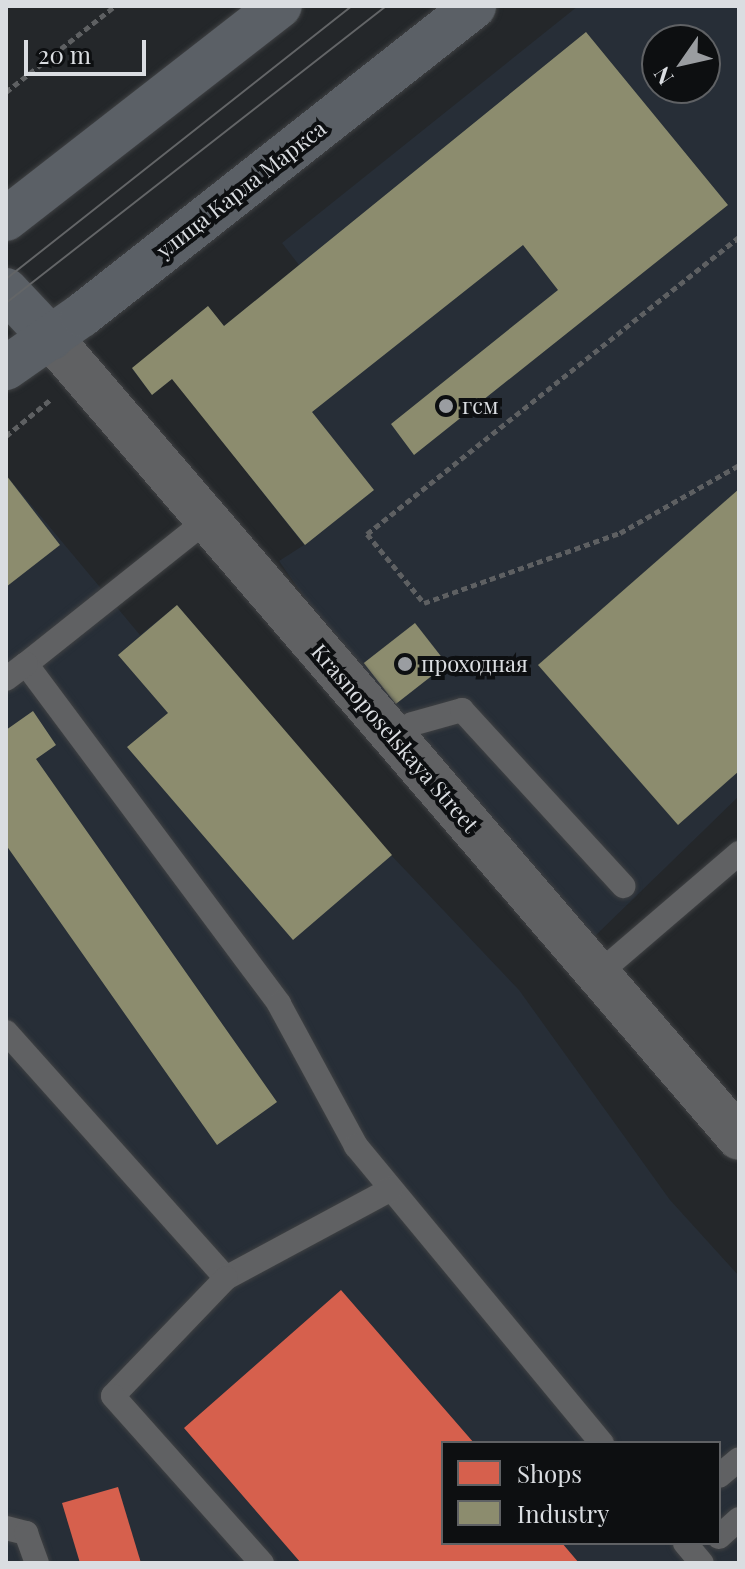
<!DOCTYPE html>
<meta charset="utf-8">
<style>
body{margin:0}
#map{position:relative;width:745px;height:1569px;overflow:hidden;background:#24272a;font-family:"Playfair Display",serif}
div>[style]{position:absolute}
[style*='--x']{left:calc(var(--x)*1px);top:calc(var(--y)*1px);width:calc(var(--w)*1px);rotate:calc(var(--a)*1deg)}
.built>*{inset:0;background:#272e37}
.shops>*{inset:0;background:#d6604d}
.industry>*{inset:0;background:#8c8c6e;transform-origin:0 0}
.path>*{height:5px;margin-top:-2.5px;transform-origin:0;background:repeating-linear-gradient(90deg,#5e6062 0 6px,transparent 0 10px)}
.roads{filter:drop-shadow(0 0 2px #3f4143) drop-shadow(0 0 2px #3f4143)}
.service>*{height:24px;margin:-12px;padding:0 12px;transform-origin:12px;border-radius:12px;background:#606163}
.minor>*{height:44px;margin:-22px;padding:0 22px;transform-origin:22px;border-radius:22px;background:#606163}
.primary>*{height:44px;margin:-22px;padding:0 22px;transform-origin:22px;border-radius:22px;background:#5b6066}
.tram>*{height:2px;margin:-1px;padding:0 1px;transform-origin:1px;border-radius:1px;background:#636567}
.dots>*{width:22px;height:22px;translate:-50% -50%;box-sizing:border-box;border:4px solid #0d0f11;border-radius:50%}
span{translate:-50% -50%;white-space:nowrap;text-align:center;line-height:1.15;-webkit-text-stroke:8px #0d0f11;paint-order:stroke}
.street-label{font-size:22px;color:#dadde1}
.poi-label{font-size:22px;color:#dadde1}
.left{translate:0 -50%;text-align:left}
.frame{position:absolute;inset:0;border:8px solid #dadde1;pointer-events:none}
.legend{position:absolute;left:441px;top:1441px;width:280px;height:104px;box-sizing:border-box;background:#0d0f11;border:2px solid #5f6164;margin:0;padding:10px 14px;list-style:none;font-size:24px;color:#dadde1}
.legend li{display:flex;align-items:center;gap:16px;height:40px}
.legend b{width:40px;border:2px solid #5f6164}
.north{position:absolute;left:641px;top:24px;width:80px;height:80px;box-sizing:border-box;background:#0d0f11;border:2px solid #5f6164;border-radius:50%;rotate:236deg;font-size:22px;font-weight:700;line-height:32px;text-align:center;color:#dadde1}
.north::after{content:'';display:block;margin:auto;width:28px;height:36px;background:#9a9da1;clip-path:polygon(50% 0,100% 100%,50% 72%,0 100%)}
.scale{position:absolute;left:24px;top:40px;width:122px;height:36px;box-sizing:border-box;border:4px solid #dadde1;border-top:0;padding-left:10px;font-size:24px;line-height:28px;white-space:nowrap;color:#dadde1;-webkit-text-stroke:6px #0d0f11;paint-order:stroke}
</style>
<div id="map">
<div class="built">
<i style="clip-path:polygon(evenodd,578px 6px,739px 6px,739px 796px,593px 938px,307px 601px,279px 561px,304px 545px,182px 390px,172px 379px,152px 395px,132px 369px,208px 306px,224px 326px,299px 265px,282px 243px,578px 6px,657px 40px,705px 40px,705px 88px,657px 88px,657px 40px)"></i>
<i style="clip-path:polygon(evenodd,7px 476px,140px 635px,177px 605px,391px 855px,519px 990px,670px 1200px,739px 1276px,739px 1563px,6px 1563px,7px 476px,443px 1443px,719px 1443px,719px 1543px,443px 1543px,443px 1443px)"></i>
</div>
<div class="shops">
<i style="clip-path:polygon(341px 1290px,474px 1443px,443px 1443px,443px 1543px,562px 1543px,579px 1563px,301px 1563px,184px 1428px)"></i>
<i style="clip-path:polygon(118px 1487px,141px 1563px,80px 1563px,62px 1503px)"></i>
</div>
<div class="industry">
<i style="clip-path:polygon(586px 32px,728px 205px,414px 455px,391px 424px,558px 290px,523px 245px,312px 412px,374px 490px,305px 545px,172px 379px,152px 395px,132px 368px,208px 306px,224px 326px)"></i>
<i style="clip-path:polygon(6px 475px,60px 545px,6px 587px)"></i>
<i style="clip-path:polygon(739px 489px,739px 771px,678px 825px,538px 665px)"></i>
<i style="clip-path:polygon(177px 605px,392px 855px,293px 940px,127px 747px,168px 713px,118px 655px)"></i>
<i style="left:415px;top:623px;width:52px;height:65px;rotate:52deg"></i>
<i style="clip-path:polygon(33px 711px,56px 745px,36px 759px,277px 1102px,217px 1145px,6px 845px,6px 730px)"></i>
</div>
<div class="path">
<i style="--x:6;--y:92;--w:139;--a:-38.3"></i>
<i style="--x:739;--y:237;--w:476;--a:141.4"></i>
<i style="--x:367;--y:534;--w:89;--a:50.4"></i>
<i style="--x:424;--y:603;--w:208;--a:-19.7"></i>
<i style="--x:620;--y:533;--w:137;--a:-29.7"></i>
<i style="--x:6;--y:436;--w:57;--a:-39.3"></i>
</div>
<div class="roads">
<div class="service">
<i style="--x:207;--y:520;--w:231;--a:141.5"></i>
<i style="--x:26;--y:664;--w:424;--a:53.3"></i>
<i style="--x:279;--y:1004;--w:162;--a:61.5"></i>
<i style="--x:356;--y:1146;--w:386;--a:50.4"></i>
<i style="--x:6;--y:679;--w:25;--a:-37"></i>
<i style="--x:395;--y:738;--w:22;--a:-39"></i>
<i style="--x:412;--y:724;--w:52;--a:-15.6"></i>
<i style="--x:462;--y:710;--w:239;--a:47.5"></i>
<i style="--x:598;--y:974;--w:186;--a:-40.6"></i>
<i style="--x:6;--y:1032;--w:330;--a:48.2"></i>
<i style="--x:226;--y:1278;--w:187;--a:-28.3"></i>
<i style="--x:226;--y:1278;--w:163;--a:133.8"></i>
<i style="--x:113;--y:1396;--w:224;--a:48.3"></i>
<i style="--x:719;--y:1476;--w:26;--a:-40"></i>
<i style="--x:6;--y:1528;--w:21;--a:14"></i>
<i style="--x:26;--y:1533;--w:32;--a:70"></i>
<i style="--x:719;--y:1537;--w:27;--a:-42"></i>
<i style="--x:685;--y:1543;--w:26;--a:50"></i>
</div>
<div class="minor">
<i style="--x:51;--y:338;--w:1055;--a:49.3"></i>
</div>
<div class="primary">
<i style="--x:6;--y:219;--w:347;--a:-37.9"></i>
<i style="--x:6;--y:290;--w:66;--a:46.8"></i>
<i style="--x:6;--y:368;--w:93;--a:-34.9"></i>
<i style="--x:82;--y:315;--w:499;--a:-38.2"></i>
</div>
</div>
<div class="tram">
<i style="--x:6;--y:279;--w:441;--a:-38.3"></i>
<i style="--x:6;--y:303;--w:482;--a:-38"></i>
</div>
<div class="dots">
<i style="left:446px;top:406px;background:#9a9da1"></i>
<i style="left:405px;top:664px;background:#9a9da1"></i>
</div>
<div class="street-label">
<span style="left:241px;top:189px;rotate:-38deg">улица Карла Маркса</span>
<span style="left:395px;top:738px;rotate:49deg">Krasnoposelskaya Street</span>
</div>
<div class="poi-label">
<span class="left" style="left:462px;top:406px">гсм</span>
<span class="left" style="left:421px;top:664px">проходная</span>
</div>
<div class="frame"></div>
<ul class="legend">
<li><b style="height:22px;background:#d6604d"></b>Shops</li>
<li><b style="height:22px;background:#8c8c6e"></b>Industry</li>
</ul>
<div class="north">N</div>
<div class="scale">20 m</div>
</div>
